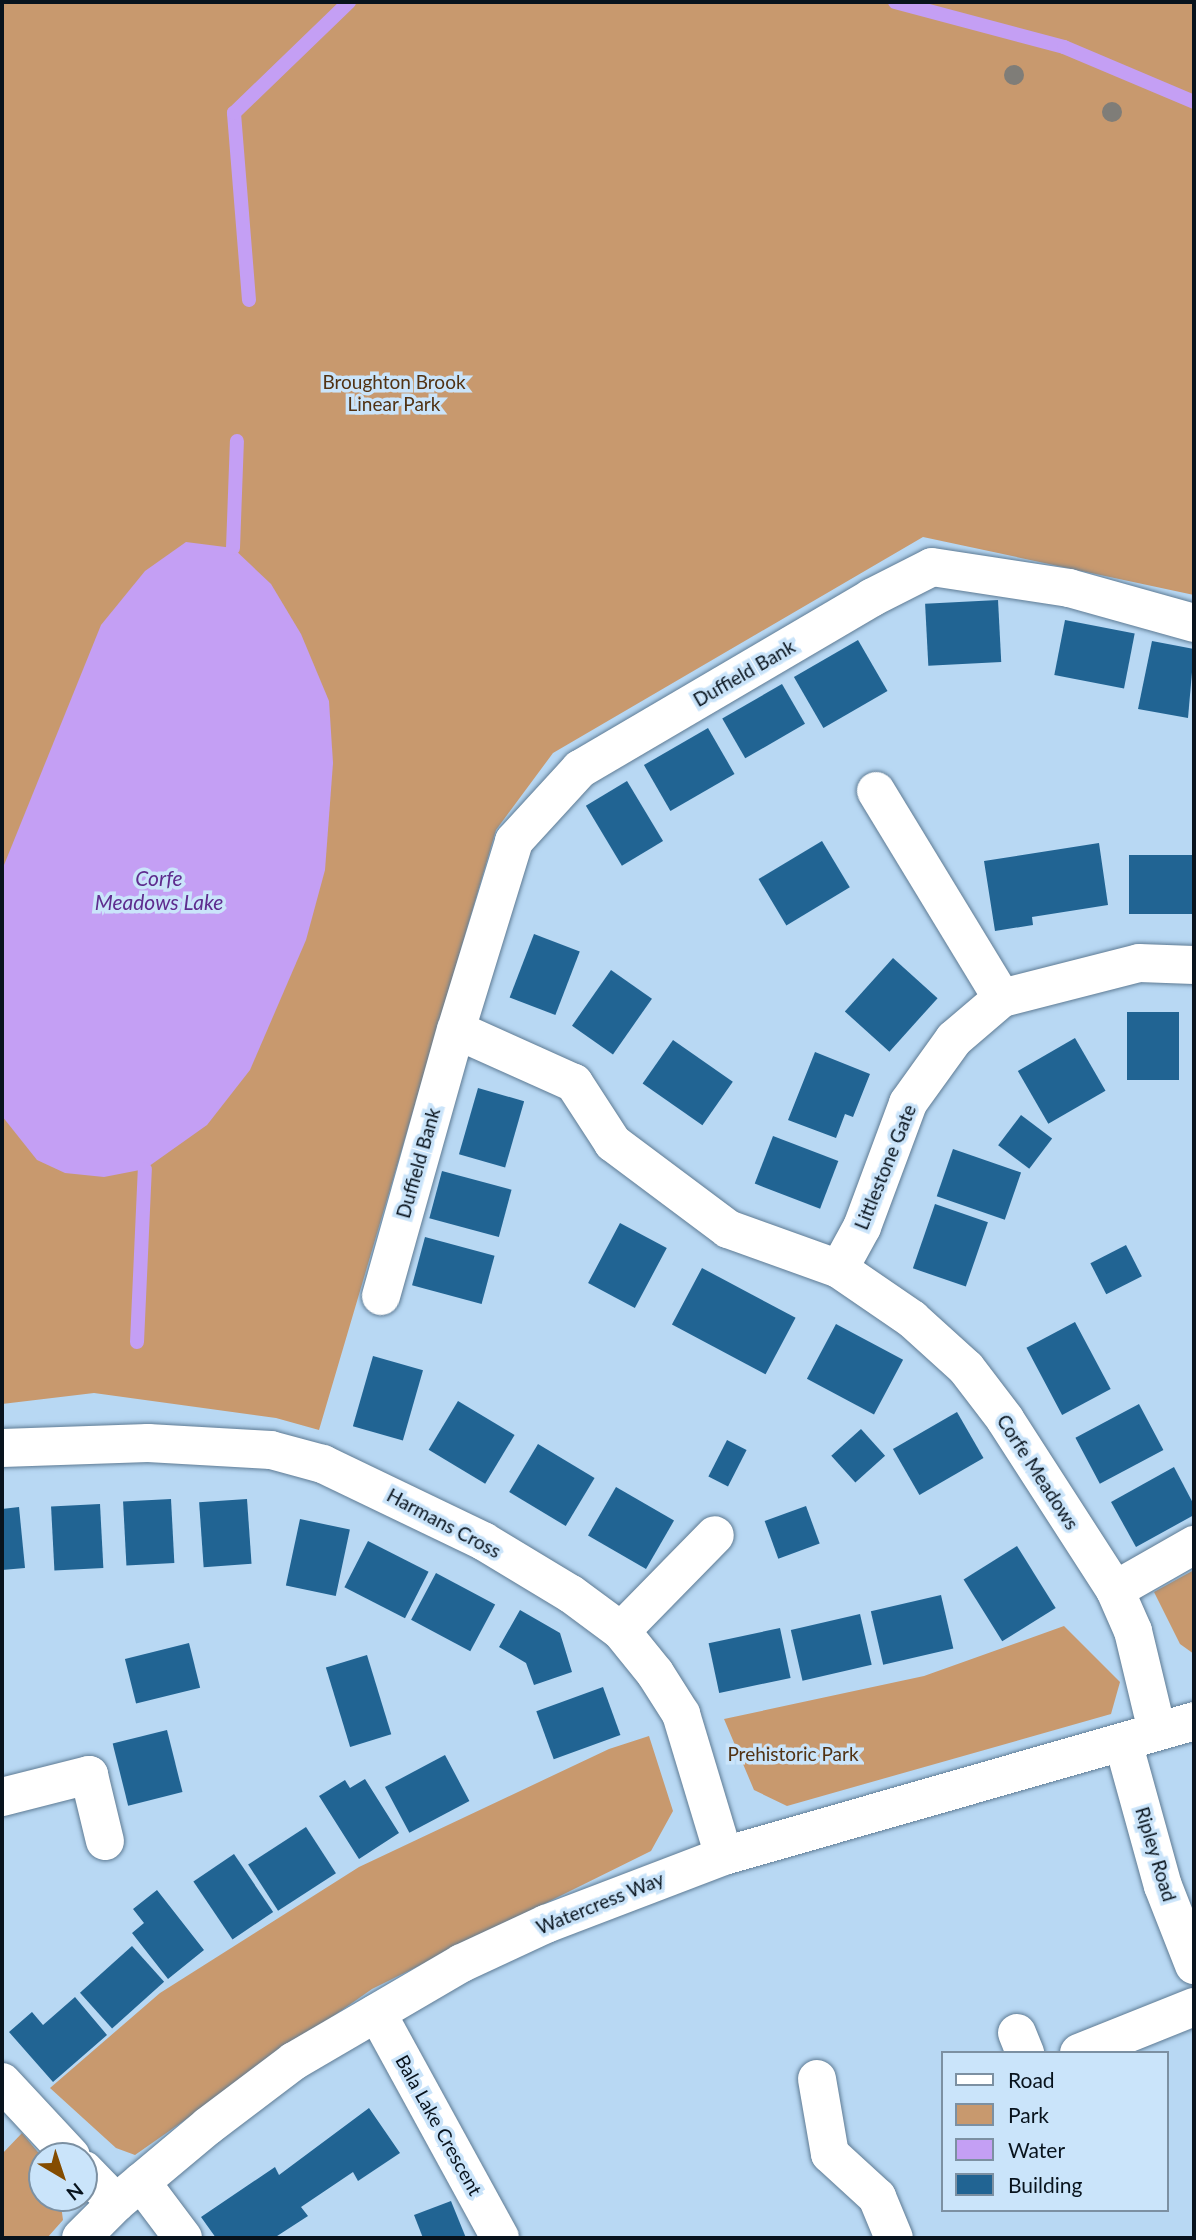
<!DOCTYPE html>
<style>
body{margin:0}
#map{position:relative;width:1196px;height:2240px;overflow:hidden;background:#b8d8f3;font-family:Lato,sans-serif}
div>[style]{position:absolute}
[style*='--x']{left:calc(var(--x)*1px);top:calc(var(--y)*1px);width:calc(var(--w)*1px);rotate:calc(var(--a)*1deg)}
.green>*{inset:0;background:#c8996e}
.water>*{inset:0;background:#c49ff4}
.stream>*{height:14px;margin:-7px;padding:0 7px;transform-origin:7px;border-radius:7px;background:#c49ff4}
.building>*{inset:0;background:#216493;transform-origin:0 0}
.roads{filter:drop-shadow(0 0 2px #5e7b94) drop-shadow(0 0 2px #5e7b94)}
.minor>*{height:38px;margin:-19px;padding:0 19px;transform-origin:19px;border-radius:19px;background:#fff}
.trees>*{width:20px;height:20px;margin:-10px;border-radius:50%;background:#7f7d78}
span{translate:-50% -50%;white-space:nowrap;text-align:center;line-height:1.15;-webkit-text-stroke:7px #cae4fa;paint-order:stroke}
.park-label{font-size:19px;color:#513213}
.street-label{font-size:19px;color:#08131d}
.water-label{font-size:21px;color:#5e2c8e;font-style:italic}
.frame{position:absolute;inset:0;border:4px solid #08131d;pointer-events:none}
.legend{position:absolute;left:941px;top:2051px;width:228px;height:161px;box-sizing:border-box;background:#cae4fa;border:2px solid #7c90a2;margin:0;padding:9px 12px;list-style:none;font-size:21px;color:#08131d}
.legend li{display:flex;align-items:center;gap:14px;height:35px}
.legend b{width:35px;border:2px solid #7c90a2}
.north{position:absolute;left:28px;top:2142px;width:70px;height:70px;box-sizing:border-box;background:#cae4fa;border:2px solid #7c90a2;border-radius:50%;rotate:141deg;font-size:19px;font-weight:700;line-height:28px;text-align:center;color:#08131d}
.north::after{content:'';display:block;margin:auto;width:24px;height:32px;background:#844c00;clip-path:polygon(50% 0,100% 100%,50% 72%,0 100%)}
</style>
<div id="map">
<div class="green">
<i style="clip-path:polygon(2px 2px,1194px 2px,1194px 595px,923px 537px,553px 753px,496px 830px,319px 1430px,276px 1418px,94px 1393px,2px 1404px)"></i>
<i style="clip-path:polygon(1194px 1570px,1194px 1654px,1180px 1644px,1154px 1592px)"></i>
<i style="clip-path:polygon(1064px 1626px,1120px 1682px,1111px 1714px,787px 1806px,754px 1790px,724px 1719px,924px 1676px)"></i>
<i style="clip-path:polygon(649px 1736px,673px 1811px,651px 1851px,372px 1989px,135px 2155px,116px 2148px,50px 2088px,160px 1993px,359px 1867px,609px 1749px)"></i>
<i style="clip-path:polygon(22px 2133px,42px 2157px,42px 2198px,60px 2198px,63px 2220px,47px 2238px,2px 2238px,2px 2154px)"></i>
</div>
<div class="water">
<i style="clip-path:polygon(186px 542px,233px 548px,271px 584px,301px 634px,329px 701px,333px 763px,325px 870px,306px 940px,250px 1070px,207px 1125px,145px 1169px,104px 1177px,65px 1173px,37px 1160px,2px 1116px,2px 870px,101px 625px,145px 571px)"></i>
</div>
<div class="stream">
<i style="--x:895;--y:2;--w:175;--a:14.9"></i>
<i style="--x:1064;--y:47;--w:141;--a:22.9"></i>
<i style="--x:249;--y:300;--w:188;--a:-94.6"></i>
<i style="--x:234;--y:113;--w:160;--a:-44"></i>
<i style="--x:233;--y:548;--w:107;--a:-87.9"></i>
<i style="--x:137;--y:1342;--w:173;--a:-87.4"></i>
</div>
<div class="building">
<i style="left:998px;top:600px;width:62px;height:73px;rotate:87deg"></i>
<i style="left:1065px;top:620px;width:71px;height:56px;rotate:11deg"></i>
<i style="left:858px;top:640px;width:59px;height:74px;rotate:60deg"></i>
<i style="clip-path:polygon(1152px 641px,1194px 649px,1188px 718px,1138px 709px)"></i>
<i style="left:782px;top:684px;width:46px;height:69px;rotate:60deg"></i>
<i style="left:708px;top:728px;width:53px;height:74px;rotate:60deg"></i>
<i style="left:627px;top:781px;width:70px;height:48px;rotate:59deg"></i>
<i style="left:822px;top:841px;width:54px;height:74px;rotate:59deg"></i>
<i style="clip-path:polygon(1099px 843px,1108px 905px,1032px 917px,1033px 925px,995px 931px,984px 861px)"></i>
<i style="left:1194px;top:855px;width:59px;height:65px;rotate:90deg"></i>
<i style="left:534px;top:934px;width:49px;height:68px;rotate:21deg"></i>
<i style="left:893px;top:958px;width:60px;height:72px;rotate:42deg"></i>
<i style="left:611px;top:970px;width:50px;height:68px;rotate:35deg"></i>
<i style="left:1127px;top:1012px;width:52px;height:68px"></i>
<i style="left:1075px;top:1038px;width:61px;height:66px;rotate:60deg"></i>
<i style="left:673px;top:1040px;width:73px;height:53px;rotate:35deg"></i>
<i style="clip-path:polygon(815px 1052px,870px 1074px,853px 1117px,845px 1114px,836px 1138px,788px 1120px)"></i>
<i style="left:478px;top:1088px;width:48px;height:69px;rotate:16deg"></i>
<i style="left:1021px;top:1115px;width:39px;height:38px;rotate:37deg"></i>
<i style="left:773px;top:1136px;width:70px;height:51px;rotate:21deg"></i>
<i style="left:953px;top:1149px;width:72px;height:50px;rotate:19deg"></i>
<i style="left:442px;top:1171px;width:72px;height:49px;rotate:15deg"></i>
<i style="left:935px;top:1204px;width:56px;height:68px;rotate:19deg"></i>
<i style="left:620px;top:1223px;width:53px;height:68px;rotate:28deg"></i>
<i style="left:425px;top:1237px;width:72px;height:50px;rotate:15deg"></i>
<i style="left:1126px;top:1245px;width:35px;height:40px;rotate:63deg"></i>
<i style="left:702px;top:1268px;width:106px;height:64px;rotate:28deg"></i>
<i style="left:1075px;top:1322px;width:76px;height:55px;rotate:62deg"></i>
<i style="left:836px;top:1324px;width:76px;height:62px;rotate:28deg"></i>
<i style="left:373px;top:1356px;width:52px;height:73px;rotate:16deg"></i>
<i style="left:458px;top:1401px;width:66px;height:57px;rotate:31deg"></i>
<i style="left:1139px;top:1404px;width:52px;height:72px;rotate:62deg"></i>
<i style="left:957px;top:1412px;width:53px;height:74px;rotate:60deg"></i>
<i style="left:861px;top:1429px;width:36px;height:40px;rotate:48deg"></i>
<i style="left:727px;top:1440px;width:22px;height:41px;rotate:27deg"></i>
<i style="left:538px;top:1444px;width:66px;height:56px;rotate:31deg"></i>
<i style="clip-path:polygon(1174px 1467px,1194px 1505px,1194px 1515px,1136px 1547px,1111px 1502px)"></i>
<i style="left:616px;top:1487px;width:67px;height:56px;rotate:30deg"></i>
<i style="left:171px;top:1499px;width:64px;height:48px;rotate:87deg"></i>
<i style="left:247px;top:1499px;width:65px;height:48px;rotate:86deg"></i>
<i style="left:100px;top:1504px;width:64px;height:49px;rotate:87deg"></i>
<i style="left:806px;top:1506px;width:40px;height:44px;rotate:70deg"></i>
<i style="clip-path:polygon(19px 1507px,25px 1568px,2px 1570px,2px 1509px)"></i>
<i style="left:300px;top:1519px;width:51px;height:68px;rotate:12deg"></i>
<i style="left:368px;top:1541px;width:68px;height:52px;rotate:27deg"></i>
<i style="left:1017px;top:1546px;width:73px;height:63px;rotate:58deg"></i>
<i style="left:436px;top:1573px;width:67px;height:53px;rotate:28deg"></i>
<i style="left:941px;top:1595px;width:55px;height:72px;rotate:77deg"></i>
<i style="clip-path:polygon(520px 1610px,560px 1633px,572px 1672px,534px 1685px,526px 1663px,499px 1647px)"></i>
<i style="left:860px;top:1614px;width:52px;height:71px;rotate:77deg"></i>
<i style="left:780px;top:1628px;width:51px;height:73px;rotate:78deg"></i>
<i style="left:189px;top:1643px;width:46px;height:66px;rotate:76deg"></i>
<i style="left:367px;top:1655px;width:83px;height:43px;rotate:73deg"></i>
<i style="left:603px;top:1687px;width:51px;height:71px;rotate:70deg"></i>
<i style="left:167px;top:1730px;width:64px;height:56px;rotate:76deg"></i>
<i style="left:445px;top:1755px;width:52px;height:68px;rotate:62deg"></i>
<i style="clip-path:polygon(365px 1779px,399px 1833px,359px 1859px,319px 1796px,345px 1780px,350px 1788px)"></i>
<i style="left:306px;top:1827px;width:55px;height:69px;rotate:57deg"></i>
<i style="left:234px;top:1854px;width:70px;height:49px;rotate:56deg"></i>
<i style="clip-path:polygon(157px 1890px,204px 1950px,168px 1979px,132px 1933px,144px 1923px,133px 1909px)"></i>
<i style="left:132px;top:1946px;width:48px;height:70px;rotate:48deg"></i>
<i style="clip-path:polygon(75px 1997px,107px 2035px,53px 2082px,9px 2032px,32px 2012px,43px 2025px)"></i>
<i style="clip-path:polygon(369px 2108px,400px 2153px,358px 2181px,353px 2172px,301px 2207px,308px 2216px,274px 2238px,216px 2238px,201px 2217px,275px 2167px,279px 2175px)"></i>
<i style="clip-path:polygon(451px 2201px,466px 2238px,423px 2238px,414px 2215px)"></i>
</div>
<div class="roads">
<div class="minor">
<i style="--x:876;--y:791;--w:242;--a:58.7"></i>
<i style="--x:839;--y:1269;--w:48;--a:-61.3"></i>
<i style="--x:862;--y:1227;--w:132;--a:-69.6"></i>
<i style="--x:908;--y:1103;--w:79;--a:-54.3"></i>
<i style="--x:954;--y:1039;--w:63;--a:-40.5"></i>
<i style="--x:1002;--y:998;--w:141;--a:-14.3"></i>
<i style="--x:1139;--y:963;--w:55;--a:2.1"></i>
<i style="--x:381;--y:1296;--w:276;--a:-74.3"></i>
<i style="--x:2;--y:1448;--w:146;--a:-2"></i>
<i style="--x:148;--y:1443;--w:123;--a:3.3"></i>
<i style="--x:271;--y:1450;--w:54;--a:15.1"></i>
<i style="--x:323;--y:1464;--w:178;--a:25.7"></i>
<i style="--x:483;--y:1541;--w:103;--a:31.1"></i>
<i style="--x:571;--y:1594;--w:62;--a:36.5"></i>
<i style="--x:621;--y:1631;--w:54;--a:51"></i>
<i style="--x:655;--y:1673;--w:49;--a:57.6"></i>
<i style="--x:681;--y:1714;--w:148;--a:73.2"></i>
<i style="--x:1115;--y:1590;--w:91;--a:-29.7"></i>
<i style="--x:621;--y:1631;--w:134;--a:-45.6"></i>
<i style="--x:1157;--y:1731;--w:103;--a:-103.5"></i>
<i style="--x:1133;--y:1631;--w:45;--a:-113.7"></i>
<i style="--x:1115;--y:1590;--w:203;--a:-122.8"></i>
<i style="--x:1005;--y:1419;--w:64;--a:-127.4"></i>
<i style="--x:966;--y:1368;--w:73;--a:-137.8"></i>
<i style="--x:912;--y:1319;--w:88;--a:-145.6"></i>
<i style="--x:839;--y:1269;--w:118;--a:-160.2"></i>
<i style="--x:728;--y:1229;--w:144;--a:-143.2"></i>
<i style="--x:613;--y:1143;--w:72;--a:-123"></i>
<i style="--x:574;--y:1083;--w:129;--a:-155.8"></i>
<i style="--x:456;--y:1030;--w:198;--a:-72.9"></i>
<i style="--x:514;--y:841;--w:98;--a:-47.5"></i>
<i style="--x:580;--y:769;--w:338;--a:-30.4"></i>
<i style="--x:871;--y:598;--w:68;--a:-26.9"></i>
<i style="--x:932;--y:567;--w:139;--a:8.7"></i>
<i style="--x:1069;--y:588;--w:130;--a:15.6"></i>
<i style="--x:1123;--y:1742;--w:149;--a:74.5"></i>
<i style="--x:1163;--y:1886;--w:85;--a:68.6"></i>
<i style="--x:2;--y:1797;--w:90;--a:-14.2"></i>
<i style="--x:89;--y:1775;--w:68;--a:76.4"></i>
<i style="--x:377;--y:2013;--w:256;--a:61.3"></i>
<i style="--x:1017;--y:2033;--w:22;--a:68"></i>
<i style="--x:1079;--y:2053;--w:124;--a:-21.8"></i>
<i style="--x:817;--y:2079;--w:76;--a:80.2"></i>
<i style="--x:830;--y:2154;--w:64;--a:42.5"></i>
<i style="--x:877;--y:2197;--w:44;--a:67.5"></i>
<i style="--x:2;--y:2082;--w:101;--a:47"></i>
<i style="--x:84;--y:2170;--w:46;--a:45.9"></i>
<i style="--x:141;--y:2182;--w:70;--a:53.1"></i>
<i style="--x:81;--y:2238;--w:49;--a:-45"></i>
<i style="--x:116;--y:2203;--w:120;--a:-39.9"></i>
<i style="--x:208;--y:2126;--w:108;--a:-37.1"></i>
<i style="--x:294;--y:2061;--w:194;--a:-30.3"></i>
<i style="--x:462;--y:1963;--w:93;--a:-24.9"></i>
<i style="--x:546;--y:1924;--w:191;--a:-20.9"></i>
<i style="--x:724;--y:1856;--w:489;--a:-16"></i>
</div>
</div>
<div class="trees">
<i style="left:1014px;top:75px"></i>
<i style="left:1112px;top:112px"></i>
</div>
<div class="park-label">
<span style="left:394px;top:393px">Broughton Brook<br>Linear Park</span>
<span style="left:793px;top:1754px">Prehistoric Park</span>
</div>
<div class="street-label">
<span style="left:744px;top:673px;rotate:-30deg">Duffield Bank</span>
<span style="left:418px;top:1163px;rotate:-74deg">Duffield Bank</span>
<span style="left:885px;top:1167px;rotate:-68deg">Littlestone Gate</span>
<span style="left:1038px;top:1472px;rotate:57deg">Corfe Meadows</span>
<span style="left:444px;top:1523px;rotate:28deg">Harmans Cross</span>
<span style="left:1156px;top:1854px;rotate:73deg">Ripley Road</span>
<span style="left:600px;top:1903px;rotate:-22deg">Watercress Way</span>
<span style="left:439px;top:2125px;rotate:61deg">Bala Lake Crescent</span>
</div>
<div class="water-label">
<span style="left:159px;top:890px">Corfe<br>Meadows Lake</span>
</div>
<div class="frame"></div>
<ul class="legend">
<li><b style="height:9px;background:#fff"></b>Road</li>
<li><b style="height:19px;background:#c8996e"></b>Park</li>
<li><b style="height:19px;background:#c49ff4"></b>Water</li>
<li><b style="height:19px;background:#216493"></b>Building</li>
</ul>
<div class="north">N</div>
</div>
